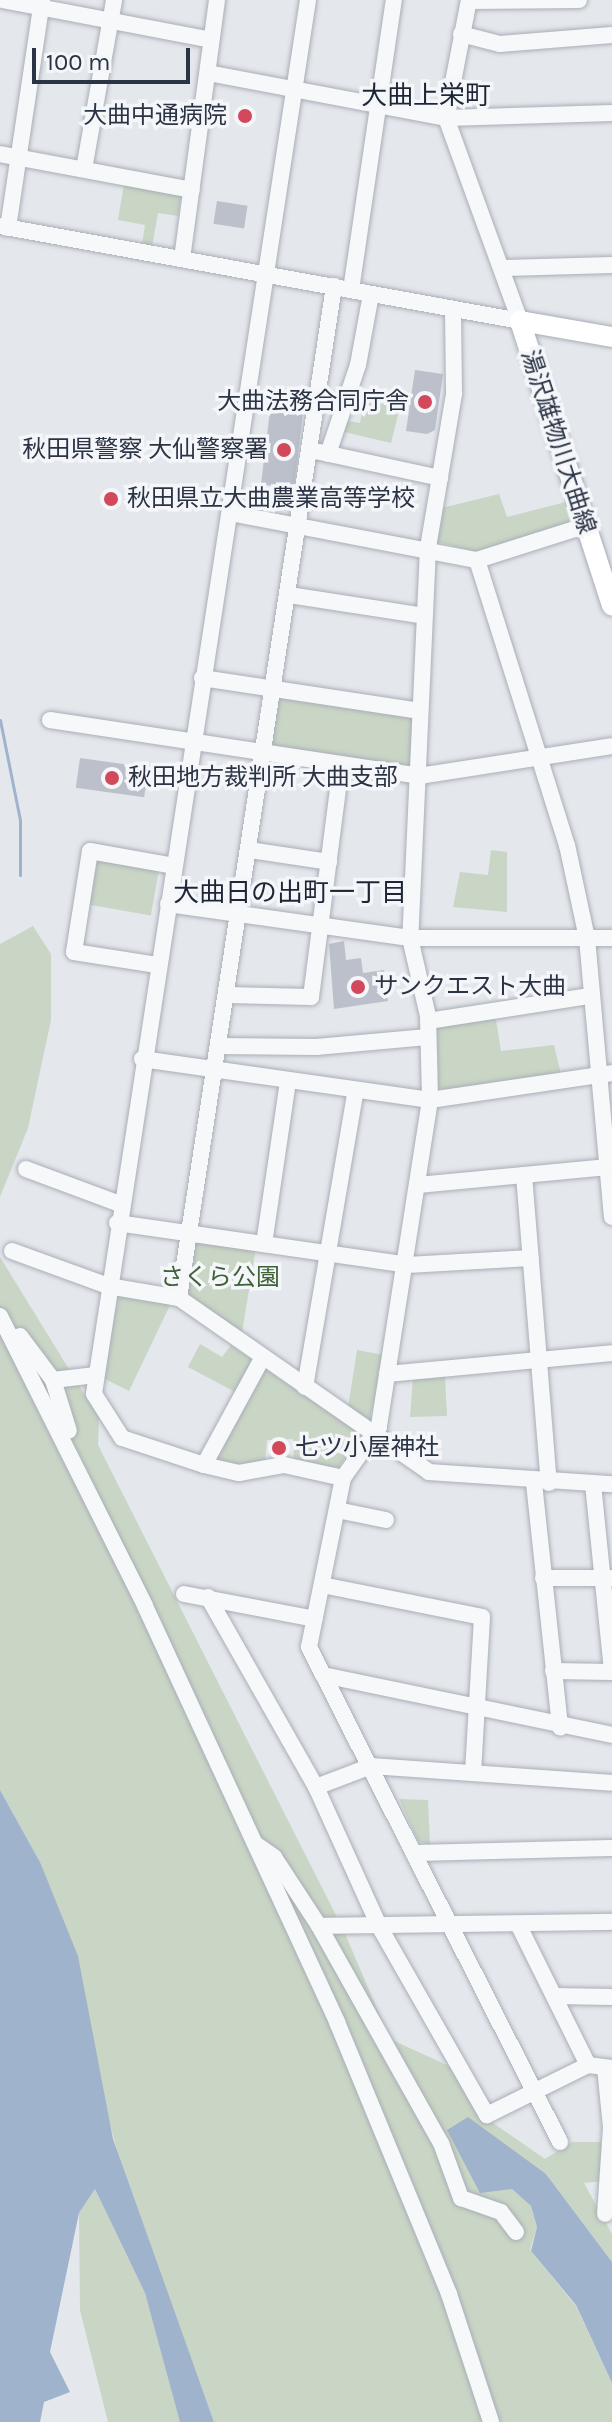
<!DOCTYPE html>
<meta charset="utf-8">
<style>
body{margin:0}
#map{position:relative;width:612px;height:2422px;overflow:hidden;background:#e4e7ec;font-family:Karla,"Noto Sans JP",sans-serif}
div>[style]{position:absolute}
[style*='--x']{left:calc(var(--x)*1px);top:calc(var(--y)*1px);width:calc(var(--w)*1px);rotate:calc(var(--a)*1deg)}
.green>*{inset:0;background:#c9d6c5;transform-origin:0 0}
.water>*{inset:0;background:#9fb4cc}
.stream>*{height:3px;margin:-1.5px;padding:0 1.5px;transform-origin:1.5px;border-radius:1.5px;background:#9fb4cc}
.building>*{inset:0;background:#bbc0ca;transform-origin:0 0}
.roads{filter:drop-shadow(0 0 2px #a9aeb7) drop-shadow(0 0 2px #a9aeb7)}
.minor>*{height:16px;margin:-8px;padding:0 8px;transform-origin:8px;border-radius:8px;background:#f7f8fa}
.major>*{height:20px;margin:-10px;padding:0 10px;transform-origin:10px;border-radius:10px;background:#fff}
.dots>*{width:22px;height:22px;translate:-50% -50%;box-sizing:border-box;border:4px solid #f4f6f9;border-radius:50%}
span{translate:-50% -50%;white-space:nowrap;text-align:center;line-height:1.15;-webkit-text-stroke:7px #f4f6f9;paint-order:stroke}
.poi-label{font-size:24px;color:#2b3445}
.right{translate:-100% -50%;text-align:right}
.left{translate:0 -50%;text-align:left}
.street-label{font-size:24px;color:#2b3445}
.park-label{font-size:24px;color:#3f6138}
.neighbourhood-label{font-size:26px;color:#1d2536}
.scale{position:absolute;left:32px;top:48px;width:158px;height:36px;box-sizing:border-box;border:4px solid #2b3445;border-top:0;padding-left:10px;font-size:24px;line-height:28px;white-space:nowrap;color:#2b3445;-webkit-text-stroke:6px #f4f6f9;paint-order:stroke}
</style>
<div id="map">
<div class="green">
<i style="clip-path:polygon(124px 184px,181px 194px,178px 216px,158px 213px,152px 247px,142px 245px,145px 225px,118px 220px)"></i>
<i style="clip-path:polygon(351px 398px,400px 407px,391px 443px,340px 431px,343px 420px,360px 423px,362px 411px,349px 409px)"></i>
<i style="clip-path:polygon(499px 494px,507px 517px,566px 502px,575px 526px,477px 552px,434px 541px,442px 508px)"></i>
<i style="clip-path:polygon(279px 692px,413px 713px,411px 764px,405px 769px,271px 747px)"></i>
<i style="clip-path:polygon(491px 850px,507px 852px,507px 912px,453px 907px,460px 872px,488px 875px)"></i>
<i style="left:95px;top:858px;width:65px;height:47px;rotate:10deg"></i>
<i style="clip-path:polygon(33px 926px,51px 954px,51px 1020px,28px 1128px,0 1197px,0 944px)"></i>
<i style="clip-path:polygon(495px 1014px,501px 1051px,554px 1045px,561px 1074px,446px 1091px,438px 1086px,437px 1023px)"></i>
<i style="clip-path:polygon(194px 1239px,256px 1248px,242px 1332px,186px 1294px)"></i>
<i style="clip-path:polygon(0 1257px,99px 1418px,98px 1445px,343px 1929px,390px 2039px,449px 2066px,483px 2116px,545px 2159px,572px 2142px,607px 2142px,604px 2181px,584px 2183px,612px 2234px,612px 2262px,546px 2174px,496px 2190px,512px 2189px,531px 2206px,537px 2227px,530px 2250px,576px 2306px,612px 2383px,612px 2422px,495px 2422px,441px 2275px,490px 2422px,214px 2422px,123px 2173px,40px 1862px,0 1790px)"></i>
<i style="clip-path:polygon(119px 1295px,171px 1303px,129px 1391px,101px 1377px)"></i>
<i style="clip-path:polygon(200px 1344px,222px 1357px,231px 1345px,252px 1360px,235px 1392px,188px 1367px)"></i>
<i style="clip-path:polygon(357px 1350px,384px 1355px,369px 1423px,348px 1408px)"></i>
<i style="clip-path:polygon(264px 1368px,362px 1435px,338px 1468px,294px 1460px,293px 1439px,267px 1440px,265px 1462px,244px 1467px,209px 1462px)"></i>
<i style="clip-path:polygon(445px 1376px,447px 1416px,410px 1417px,413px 1378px)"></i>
<i style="clip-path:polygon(399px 1799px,428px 1800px,430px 1845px,418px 1841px)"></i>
<i style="clip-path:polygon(95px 2189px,145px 2293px,182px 2422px,108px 2422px,80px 2310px,79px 2213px)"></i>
</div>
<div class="water">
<i style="clip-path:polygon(0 1790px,40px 1862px,78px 1956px,113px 2139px,214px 2422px,180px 2422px,145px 2293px,95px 2189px,79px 2213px,50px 2352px,70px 2392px,44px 2402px,40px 2422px,0 2422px)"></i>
<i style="clip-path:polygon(468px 2117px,546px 2174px,612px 2262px,612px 2383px,576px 2305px,531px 2251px,537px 2227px,531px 2206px,512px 2189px,480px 2193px,447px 2130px)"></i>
</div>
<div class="stream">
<i style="--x:0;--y:720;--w:102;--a:78.7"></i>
<i style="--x:20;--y:820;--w:55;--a:90"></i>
</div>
<div class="building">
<i style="left:217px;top:201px;width:31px;height:23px;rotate:9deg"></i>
<i style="clip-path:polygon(415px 370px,443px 374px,435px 430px,427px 434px,406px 431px)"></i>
<i style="left:270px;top:411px;width:33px;height:74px;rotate:7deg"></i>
<i style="left:80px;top:758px;width:69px;height:30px;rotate:8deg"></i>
<i style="clip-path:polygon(344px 941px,346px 960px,361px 958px,363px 973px,384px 970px,388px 1001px,334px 1009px,329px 944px)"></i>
</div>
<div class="roads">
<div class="minor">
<i style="--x:2;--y:0;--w:213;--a:10.8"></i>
<i style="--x:308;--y:0;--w:1410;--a:98.73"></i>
<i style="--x:94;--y:1394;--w:52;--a:57.5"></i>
<i style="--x:122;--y:1438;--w:86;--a:18.2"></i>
<i style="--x:204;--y:1465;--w:36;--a:13"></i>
<i style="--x:239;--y:1473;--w:46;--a:-10.1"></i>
<i style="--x:284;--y:1465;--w:60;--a:12.4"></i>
<i style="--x:469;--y:1;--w:110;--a:-0.5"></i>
<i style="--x:461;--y:34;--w:40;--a:14.4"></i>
<i style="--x:500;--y:44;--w:112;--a:-4.6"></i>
<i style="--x:208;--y:73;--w:242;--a:10.7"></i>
<i style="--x:446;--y:118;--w:166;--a:-1.7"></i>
<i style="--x:0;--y:154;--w:195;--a:10.6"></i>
<i style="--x:84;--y:169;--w:172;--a:-79.9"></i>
<i style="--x:0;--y:226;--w:529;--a:10.35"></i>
<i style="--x:520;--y:321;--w:216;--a:-110"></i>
<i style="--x:446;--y:118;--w:120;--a:-79"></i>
<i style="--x:8;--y:228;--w:231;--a:-81.5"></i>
<i style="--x:182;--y:259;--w:261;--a:-82.3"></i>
<i style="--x:505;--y:268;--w:107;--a:-1.6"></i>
<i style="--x:351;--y:290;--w:293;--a:-81.6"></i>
<i style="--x:453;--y:310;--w:84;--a:89.3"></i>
<i style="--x:454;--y:394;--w:156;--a:99.6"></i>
<i style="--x:428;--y:548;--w:390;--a:92.6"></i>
<i style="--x:410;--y:938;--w:80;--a:77"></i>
<i style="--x:428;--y:1016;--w:84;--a:88.6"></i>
<i style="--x:430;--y:1100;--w:331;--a:98.9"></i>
<i style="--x:379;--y:1427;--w:62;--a:125.2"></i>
<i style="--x:343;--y:1478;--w:172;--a:101.4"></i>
<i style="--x:309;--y:1647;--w:555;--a:63.11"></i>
<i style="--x:320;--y:452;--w:123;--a:12.2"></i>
<i style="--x:328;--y:454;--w:94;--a:-71.4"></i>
<i style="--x:358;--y:365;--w:72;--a:-79.6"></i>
<i style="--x:230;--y:513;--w:251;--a:10.8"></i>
<i style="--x:477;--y:560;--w:112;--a:-17.6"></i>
<i style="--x:477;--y:560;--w:299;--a:72.5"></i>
<i style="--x:567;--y:845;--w:95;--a:77.9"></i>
<i style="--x:587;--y:938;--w:280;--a:84.9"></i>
<i style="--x:289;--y:595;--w:137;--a:8.8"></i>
<i style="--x:202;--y:678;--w:219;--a:8.6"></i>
<i style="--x:50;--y:720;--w:373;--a:8.6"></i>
<i style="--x:419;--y:776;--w:195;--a:-8.8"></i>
<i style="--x:250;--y:850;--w:80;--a:8.6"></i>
<i style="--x:168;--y:904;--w:244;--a:8"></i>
<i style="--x:410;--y:938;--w:202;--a:0"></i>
<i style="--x:157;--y:965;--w:84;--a:-171.1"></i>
<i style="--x:74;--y:952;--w:102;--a:-81"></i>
<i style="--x:90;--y:851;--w:85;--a:10.1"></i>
<i style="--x:227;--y:995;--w:84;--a:1.4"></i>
<i style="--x:311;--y:997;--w:233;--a:-82.6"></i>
<i style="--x:428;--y:1021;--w:164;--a:-8.8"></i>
<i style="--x:219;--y:1046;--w:97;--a:0.6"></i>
<i style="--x:316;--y:1047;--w:112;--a:-5.1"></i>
<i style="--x:142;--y:1059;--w:291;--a:8.1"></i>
<i style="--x:430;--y:1100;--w:184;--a:-8.4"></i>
<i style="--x:26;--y:1169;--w:100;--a:20.4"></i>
<i style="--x:524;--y:1175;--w:309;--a:85.4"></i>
<i style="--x:418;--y:1185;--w:191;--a:-5.4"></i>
<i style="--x:117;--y:1223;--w:293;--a:8.2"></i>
<i style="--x:407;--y:1265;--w:124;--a:-3.2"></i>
<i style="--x:264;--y:1244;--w:165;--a:-81.6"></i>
<i style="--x:12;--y:1251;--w:102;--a:20"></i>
<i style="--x:108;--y:1286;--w:72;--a:9.6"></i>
<i style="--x:179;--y:1298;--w:305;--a:34.8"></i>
<i style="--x:429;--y:1472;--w:183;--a:3.8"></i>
<i style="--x:179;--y:1298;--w:1024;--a:-81.29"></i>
<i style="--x:0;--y:1316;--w:324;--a:63.4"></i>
<i style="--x:145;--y:1606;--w:458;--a:65.2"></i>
<i style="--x:337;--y:2022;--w:294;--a:67.6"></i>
<i style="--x:449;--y:2294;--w:135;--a:71.8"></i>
<i style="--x:20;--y:1336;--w:55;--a:53.1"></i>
<i style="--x:53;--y:1380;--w:53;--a:72.6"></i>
<i style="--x:387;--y:1374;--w:226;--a:-5.3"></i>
<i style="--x:53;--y:1380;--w:43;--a:-6.6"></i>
<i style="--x:305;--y:1387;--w:301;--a:-80.3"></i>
<i style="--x:204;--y:1465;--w:123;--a:-61.4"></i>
<i style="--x:534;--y:1483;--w:246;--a:83.9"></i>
<i style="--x:593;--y:1484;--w:188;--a:84.2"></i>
<i style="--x:337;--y:1510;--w:50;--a:11.5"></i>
<i style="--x:543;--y:1578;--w:69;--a:0"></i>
<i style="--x:322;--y:1585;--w:163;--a:11.3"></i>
<i style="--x:482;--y:1617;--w:156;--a:93.3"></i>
<i style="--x:184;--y:1594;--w:133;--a:10.8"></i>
<i style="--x:208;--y:1597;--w:219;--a:60.4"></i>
<i style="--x:316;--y:1787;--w:153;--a:65.6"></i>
<i style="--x:379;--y:1926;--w:218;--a:60.3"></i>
<i style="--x:487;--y:2115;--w:113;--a:-26.3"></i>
<i style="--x:588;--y:2065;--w:24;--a:7"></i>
<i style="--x:553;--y:1671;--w:59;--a:1"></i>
<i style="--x:323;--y:1675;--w:295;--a:11.7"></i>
<i style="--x:316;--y:1787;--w:59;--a:-20.9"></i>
<i style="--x:371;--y:1766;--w:242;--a:4"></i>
<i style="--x:257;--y:1845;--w:21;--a:35"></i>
<i style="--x:274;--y:1857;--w:82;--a:56.9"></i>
<i style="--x:319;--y:1926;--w:249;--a:60.7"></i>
<i style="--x:441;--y:2143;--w:59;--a:70"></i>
<i style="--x:461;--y:2198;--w:42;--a:19.3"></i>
<i style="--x:501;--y:2212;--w:25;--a:53"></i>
<i style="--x:415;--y:1853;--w:197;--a:-1.5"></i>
<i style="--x:518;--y:1924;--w:157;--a:63.6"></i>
<i style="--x:319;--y:1926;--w:293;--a:-0.8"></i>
<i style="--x:554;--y:1996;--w:58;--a:1"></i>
<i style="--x:605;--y:2068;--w:59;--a:84.2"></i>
<i style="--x:611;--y:2127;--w:87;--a:93.9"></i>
</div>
<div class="major">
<i style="--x:612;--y:337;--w:93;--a:-170.1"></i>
<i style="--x:520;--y:321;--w:299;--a:72.1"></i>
</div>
</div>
<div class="dots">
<i style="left:245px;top:116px;background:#d1495b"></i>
<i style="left:425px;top:402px;background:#d1495b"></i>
<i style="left:284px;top:450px;background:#d1495b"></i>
<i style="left:111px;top:499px;background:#d1495b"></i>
<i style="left:112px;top:778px;background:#d1495b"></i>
<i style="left:358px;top:987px;background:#d1495b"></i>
<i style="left:279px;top:1448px;background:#d1495b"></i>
</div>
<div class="poi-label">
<span class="right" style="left:227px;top:116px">大曲中通病院</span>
<span class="right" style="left:409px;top:402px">大曲法務合同庁舎</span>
<span class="right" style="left:268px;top:450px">秋田県警察 大仙警察署</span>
<span class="left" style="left:127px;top:499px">秋田県立大曲農業高等学校</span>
<span class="left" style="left:128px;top:778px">秋田地方裁判所 大曲支部</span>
<span class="left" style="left:374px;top:987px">サンクエスト大曲</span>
<span class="left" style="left:295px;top:1448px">七ツ小屋神社</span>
</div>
<div class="street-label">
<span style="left:558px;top:442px;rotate:72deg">湯沢雄物川大曲線</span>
</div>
<div class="park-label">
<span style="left:220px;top:1278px">さくら公園</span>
</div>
<div class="neighbourhood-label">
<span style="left:426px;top:96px">大曲上栄町</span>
<span style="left:290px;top:893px">大曲日の出町一丁目</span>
</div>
<div class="scale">100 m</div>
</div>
